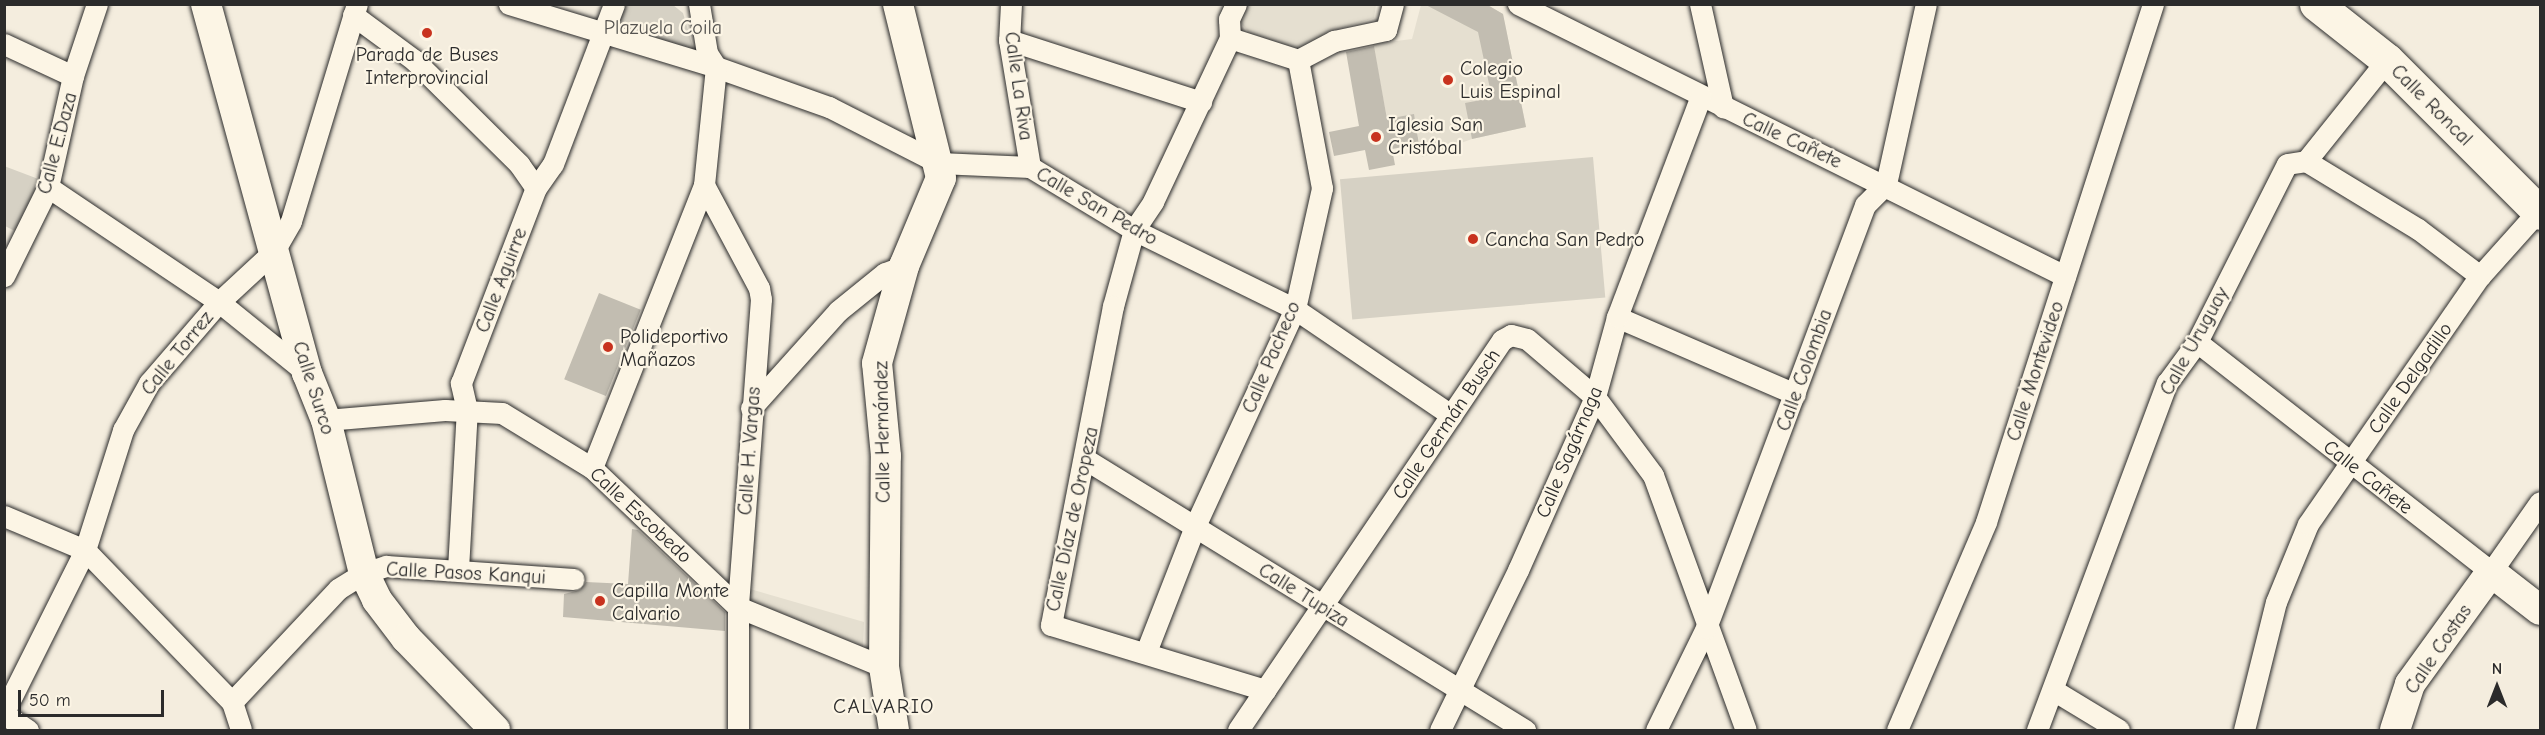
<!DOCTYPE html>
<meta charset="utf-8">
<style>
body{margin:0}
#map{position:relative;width:2545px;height:735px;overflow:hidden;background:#f4edde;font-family:"Comic Neue",sans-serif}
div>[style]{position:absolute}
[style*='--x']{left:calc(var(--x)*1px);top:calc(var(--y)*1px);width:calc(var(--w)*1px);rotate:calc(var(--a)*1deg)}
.built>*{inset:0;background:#e5dfd0}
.green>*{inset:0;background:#d6d1c4;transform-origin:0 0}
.building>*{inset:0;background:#c2bdb1;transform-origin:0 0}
.roads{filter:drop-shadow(0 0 2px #2b2b2b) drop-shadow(0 0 2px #2b2b2b)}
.minor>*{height:21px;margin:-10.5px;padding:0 10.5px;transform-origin:10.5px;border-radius:10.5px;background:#fcf5e5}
.secondary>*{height:30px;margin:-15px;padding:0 15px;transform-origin:15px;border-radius:15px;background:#fcf5e5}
.primary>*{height:33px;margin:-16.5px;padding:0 16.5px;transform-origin:16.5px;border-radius:16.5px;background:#fcf5e5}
.dots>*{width:16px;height:16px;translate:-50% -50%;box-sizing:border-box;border:3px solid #fcf5e5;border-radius:50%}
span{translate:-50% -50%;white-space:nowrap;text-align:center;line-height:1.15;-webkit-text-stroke:4.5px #fcf5e5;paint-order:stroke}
.park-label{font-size:20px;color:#565451}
.poi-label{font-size:20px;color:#2b2b2b}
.left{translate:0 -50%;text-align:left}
.street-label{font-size:20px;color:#2b2b2b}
.neighbourhood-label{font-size:21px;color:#2b2b2b;letter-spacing:1.5px}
.frame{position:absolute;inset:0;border:6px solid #2b2b2b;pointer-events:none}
.north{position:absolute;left:2467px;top:657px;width:60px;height:60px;-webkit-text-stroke:4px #fcf5e5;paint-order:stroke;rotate:0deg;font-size:16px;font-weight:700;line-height:24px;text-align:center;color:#2b2b2b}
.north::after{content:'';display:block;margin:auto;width:21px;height:27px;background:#2b2b2b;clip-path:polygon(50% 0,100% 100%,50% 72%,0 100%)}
.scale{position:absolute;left:18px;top:690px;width:146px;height:27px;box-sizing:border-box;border:3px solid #2b2b2b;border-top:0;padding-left:8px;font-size:18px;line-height:21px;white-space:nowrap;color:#2b2b2b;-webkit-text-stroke:4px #fcf5e5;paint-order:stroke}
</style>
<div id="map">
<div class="built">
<i style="clip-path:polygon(1245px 5px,1376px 5px,1374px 18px,1326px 33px,1299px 50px,1249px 33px,1238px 19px)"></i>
<i style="clip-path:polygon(1421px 5px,1486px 5px,1503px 14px,1526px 127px,1472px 139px,1422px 157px,1414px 116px,1387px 119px,1373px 44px,1412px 39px)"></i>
<i style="clip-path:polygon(750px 589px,864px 622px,863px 647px,749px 601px)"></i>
</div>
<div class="green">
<i style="clip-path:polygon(625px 5px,673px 5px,683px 13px,695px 54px,617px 28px)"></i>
<i style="left:1593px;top:157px;width:141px;height:254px;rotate:85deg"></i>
<i style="clip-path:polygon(4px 166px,41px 180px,19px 233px,5px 226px)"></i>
</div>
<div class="building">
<i style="clip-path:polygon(1424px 4px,1486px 4px,1503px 14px,1526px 127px,1472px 139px,1465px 103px,1492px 98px,1478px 32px)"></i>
<i style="clip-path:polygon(1374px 46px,1387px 119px,1414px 114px,1419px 144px,1392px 149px,1395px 165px,1369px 170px,1365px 150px,1334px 156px,1329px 132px,1359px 126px,1346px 52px)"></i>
<i style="left:599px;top:293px;width:45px;height:93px;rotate:22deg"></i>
<i style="clip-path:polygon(632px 529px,638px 530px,725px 612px,725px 631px,563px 617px,564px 594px,580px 590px,586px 582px,628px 584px)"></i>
</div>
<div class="roads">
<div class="minor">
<i style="--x:509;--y:4;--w:216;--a:16.9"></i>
<i style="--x:716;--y:67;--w:120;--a:19.5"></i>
<i style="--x:829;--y:107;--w:123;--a:27"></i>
<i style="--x:939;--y:163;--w:91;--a:2.5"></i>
<i style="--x:1030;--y:167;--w:122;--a:31.2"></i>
<i style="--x:1134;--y:230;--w:179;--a:26.1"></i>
<i style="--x:1295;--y:309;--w:189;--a:34.2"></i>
<i style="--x:1011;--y:4;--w:36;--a:93"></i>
<i style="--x:1009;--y:40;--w:129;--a:80.6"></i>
<i style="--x:1236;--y:4;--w:17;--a:115"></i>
<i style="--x:1229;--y:19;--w:19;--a:87"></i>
<i style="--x:1230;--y:38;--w:71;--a:17.9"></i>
<i style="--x:1518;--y:4;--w:611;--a:26.44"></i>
<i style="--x:1700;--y:4;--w:106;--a:77.4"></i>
<i style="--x:353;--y:15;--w:76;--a:36.4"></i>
<i style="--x:414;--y:60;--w:148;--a:44.7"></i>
<i style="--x:519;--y:164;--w:29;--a:55"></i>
<i style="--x:1230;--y:38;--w:181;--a:115.2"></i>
<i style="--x:1153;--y:202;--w:34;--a:124"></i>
<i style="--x:1134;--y:230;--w:79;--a:105.4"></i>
<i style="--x:1113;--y:306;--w:325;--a:101"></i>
<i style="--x:1051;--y:625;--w:224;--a:16.9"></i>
<i style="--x:1009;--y:40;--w:202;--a:17.9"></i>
<i style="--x:4;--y:44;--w:76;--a:24.9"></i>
<i style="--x:2306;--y:161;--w:131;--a:31.3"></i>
<i style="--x:2418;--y:229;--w:78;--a:37.2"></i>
<i style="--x:704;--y:185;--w:117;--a:61.9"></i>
<i style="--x:759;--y:288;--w:11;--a:80"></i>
<i style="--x:761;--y:299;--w:309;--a:94.3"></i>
<i style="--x:738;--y:607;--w:123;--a:90"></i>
<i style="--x:48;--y:187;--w:206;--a:33.9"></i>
<i style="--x:219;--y:302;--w:113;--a:38.9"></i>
<i style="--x:4;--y:276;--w:99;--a:-63.7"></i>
<i style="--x:48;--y:187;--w:114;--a:-77.3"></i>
<i style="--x:73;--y:76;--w:76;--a:-71.6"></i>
<i style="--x:1617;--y:317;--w:194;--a:23.4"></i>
<i style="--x:2197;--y:342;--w:373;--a:38"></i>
<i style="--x:2491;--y:572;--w:85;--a:-55"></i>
<i style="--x:751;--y:408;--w:130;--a:-48.1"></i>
<i style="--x:838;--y:311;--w:60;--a:-39"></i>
<i style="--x:885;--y:273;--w:20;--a:-20"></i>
<i style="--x:326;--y:420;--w:119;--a:-4.8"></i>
<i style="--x:445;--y:410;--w:57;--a:3"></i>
<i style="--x:502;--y:413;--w:105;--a:31.4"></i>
<i style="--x:592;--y:468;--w:202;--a:43.6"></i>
<i style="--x:738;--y:607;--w:158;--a:22.3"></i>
<i style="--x:1085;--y:459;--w:517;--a:31.63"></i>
<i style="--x:592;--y:468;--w:304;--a:-68.4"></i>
<i style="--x:704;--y:185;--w:119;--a:-84.2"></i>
<i style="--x:716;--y:67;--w:17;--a:-123"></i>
<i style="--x:707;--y:53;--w:50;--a:-99.3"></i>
<i style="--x:4;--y:516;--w:88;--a:22.8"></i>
<i style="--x:85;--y:550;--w:211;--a:46"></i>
<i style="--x:232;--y:702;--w:29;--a:72"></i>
<i style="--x:458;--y:569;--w:159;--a:-86.8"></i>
<i style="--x:467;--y:410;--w:28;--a:-103"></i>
<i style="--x:461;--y:383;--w:209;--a:-69"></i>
<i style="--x:536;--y:188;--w:29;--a:-55"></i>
<i style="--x:553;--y:164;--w:171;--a:-69.1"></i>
<i style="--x:1146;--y:652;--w:135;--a:-68.7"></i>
<i style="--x:1195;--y:526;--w:239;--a:-65.3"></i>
<i style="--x:1295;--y:309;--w:124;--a:-77.4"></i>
<i style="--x:1322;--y:188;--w:130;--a:-100.6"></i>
<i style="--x:1298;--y:60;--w:41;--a:-27.8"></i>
<i style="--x:1334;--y:41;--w:53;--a:-11.9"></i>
<i style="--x:1386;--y:30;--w:27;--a:-75"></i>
<i style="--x:2053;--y:690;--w:77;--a:31.2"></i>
<i style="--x:232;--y:702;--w:155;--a:-46.8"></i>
<i style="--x:338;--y:589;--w:31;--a:-32"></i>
<i style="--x:364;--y:573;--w:23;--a:-18"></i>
<i style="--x:386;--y:566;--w:188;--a:4"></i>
<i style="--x:4;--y:712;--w:181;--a:-63.4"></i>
<i style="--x:85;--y:550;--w:126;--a:-72.4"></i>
<i style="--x:123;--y:430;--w:54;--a:-61"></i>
<i style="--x:149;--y:383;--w:107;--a:-49.2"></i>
<i style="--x:219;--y:302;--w:75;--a:-42.8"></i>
<i style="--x:274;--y:251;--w:34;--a:-60"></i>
<i style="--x:291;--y:221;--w:227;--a:-73.1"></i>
<i style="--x:4;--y:714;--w:29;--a:34"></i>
<i style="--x:1238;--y:730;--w:471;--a:-55.9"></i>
<i style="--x:1502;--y:340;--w:10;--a:-29"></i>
<i style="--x:1511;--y:335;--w:16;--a:14"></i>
<i style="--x:1527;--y:339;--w:89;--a:40.5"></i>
<i style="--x:1595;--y:397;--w:97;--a:53.4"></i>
<i style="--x:1653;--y:475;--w:271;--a:70"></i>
<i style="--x:1440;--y:730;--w:178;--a:-64"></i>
<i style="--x:1518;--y:570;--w:189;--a:-66"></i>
<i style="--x:1595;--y:397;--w:83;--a:-74.6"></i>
<i style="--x:1617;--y:317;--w:236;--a:-69.2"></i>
<i style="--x:1656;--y:730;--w:114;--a:-63.9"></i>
<i style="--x:1706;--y:628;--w:452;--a:-69.4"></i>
<i style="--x:1865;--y:205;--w:30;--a:-45"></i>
<i style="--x:1886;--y:184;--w:184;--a:-77.5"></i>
<i style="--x:1897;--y:730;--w:226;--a:-66.8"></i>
<i style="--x:1986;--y:522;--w:544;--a:-72.13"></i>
<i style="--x:2037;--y:730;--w:371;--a:-69.5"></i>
<i style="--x:2167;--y:383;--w:51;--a:-53.8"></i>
<i style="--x:2197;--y:342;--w:199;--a:-63.2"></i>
<i style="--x:2287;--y:164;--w:19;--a:-9"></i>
<i style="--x:2306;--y:161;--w:129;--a:-51.3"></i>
<i style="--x:2244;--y:730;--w:132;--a:-76"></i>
<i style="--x:2276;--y:602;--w:84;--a:-67.7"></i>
<i style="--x:2308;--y:524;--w:302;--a:-55.3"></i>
<i style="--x:2480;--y:276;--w:90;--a:-48.2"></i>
</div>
<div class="secondary">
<i style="--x:206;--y:4;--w:383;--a:74.7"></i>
<i style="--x:307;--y:373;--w:51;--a:68"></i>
<i style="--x:326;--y:420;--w:158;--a:76.1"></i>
<i style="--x:364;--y:573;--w:30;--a:64"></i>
<i style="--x:377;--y:600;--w:48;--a:52.7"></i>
<i style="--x:406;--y:638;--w:128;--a:45.9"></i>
<i style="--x:894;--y:730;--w:64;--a:-99"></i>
<i style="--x:884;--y:667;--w:211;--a:-89.5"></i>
<i style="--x:886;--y:456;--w:93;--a:-95.5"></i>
<i style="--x:877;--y:363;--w:101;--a:-74.4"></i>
<i style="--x:904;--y:266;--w:95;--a:-67.2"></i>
<i style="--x:941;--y:178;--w:179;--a:-103.9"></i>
<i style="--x:2395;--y:730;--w:48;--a:-71.9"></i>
<i style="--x:2410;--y:684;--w:138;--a:-54.1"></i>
<i style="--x:2491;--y:572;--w:62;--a:37.8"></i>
</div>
<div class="primary">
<i style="--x:2316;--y:4;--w:90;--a:38.3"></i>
<i style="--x:2387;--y:60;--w:216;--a:45"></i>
</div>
</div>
<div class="dots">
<i style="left:427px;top:33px;background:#c8321e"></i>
<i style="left:1448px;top:80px;background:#c8321e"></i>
<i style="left:1376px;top:137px;background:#c8321e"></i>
<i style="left:1473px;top:239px;background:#c8321e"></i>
<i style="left:608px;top:347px;background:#c8321e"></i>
<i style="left:600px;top:601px;background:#c8321e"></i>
</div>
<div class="park-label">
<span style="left:663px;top:27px">Plazuela Coila</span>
</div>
<div class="poi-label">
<span style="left:427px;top:66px">Parada de Buses<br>Interprovincial</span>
<span class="left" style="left:1460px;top:80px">Colegio<br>Luis Espinal</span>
<span class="left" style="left:1388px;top:136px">Iglesia San<br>Cristóbal</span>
<span class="left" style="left:1485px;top:239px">Cancha San Pedro</span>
<span class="left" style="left:620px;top:348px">Polideportivo<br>Mañazos</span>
<span class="left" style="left:612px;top:602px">Capilla Monte<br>Calvario</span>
</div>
<div class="street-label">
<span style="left:1019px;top:86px;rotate:82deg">Calle La Riva</span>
<span style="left:2432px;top:105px;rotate:45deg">Calle Roncal</span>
<span style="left:1792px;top:140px;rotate:25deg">Calle Cañete</span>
<span style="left:57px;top:143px;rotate:-75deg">Calle E.Daza</span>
<span style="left:1097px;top:206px;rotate:30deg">Calle San Pedro</span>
<span style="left:501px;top:280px;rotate:-69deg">Calle Aguirre</span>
<span style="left:2194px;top:341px;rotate:-61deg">Calle Uruguay</span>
<span style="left:177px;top:353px;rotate:-51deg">Calle Torrez</span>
<span style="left:1271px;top:357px;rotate:-67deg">Calle Pacheco</span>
<span style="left:1804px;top:370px;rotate:-70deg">Calle Colombia</span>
<span style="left:2035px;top:371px;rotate:-72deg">Calle Montevideo</span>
<span style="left:2410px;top:378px;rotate:-55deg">Calle Delgadillo</span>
<span style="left:314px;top:388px;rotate:72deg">Calle Surco</span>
<span style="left:1446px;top:424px;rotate:-56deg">Calle Germán Busch</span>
<span style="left:882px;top:432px;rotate:-91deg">Calle Hernández</span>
<span style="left:749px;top:451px;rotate:-86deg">Calle H. Vargas</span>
<span style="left:1569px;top:452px;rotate:-67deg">Calle Sagárnaga</span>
<span style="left:2368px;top:477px;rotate:38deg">Calle Cañete</span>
<span style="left:641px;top:515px;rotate:43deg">Calle Escobedo</span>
<span style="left:1072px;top:519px;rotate:-78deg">Calle Díaz de Oropeza</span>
<span style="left:466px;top:573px;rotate:3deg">Calle Pasos Kanqui</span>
<span style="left:1304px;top:595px;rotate:32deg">Calle Tupiza</span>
<span style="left:2438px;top:649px;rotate:-56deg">Calle Costas</span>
</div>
<div class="neighbourhood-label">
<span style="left:884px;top:706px">CALVARIO</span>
</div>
<div class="frame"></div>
<div class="north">N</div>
<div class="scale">50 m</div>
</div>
